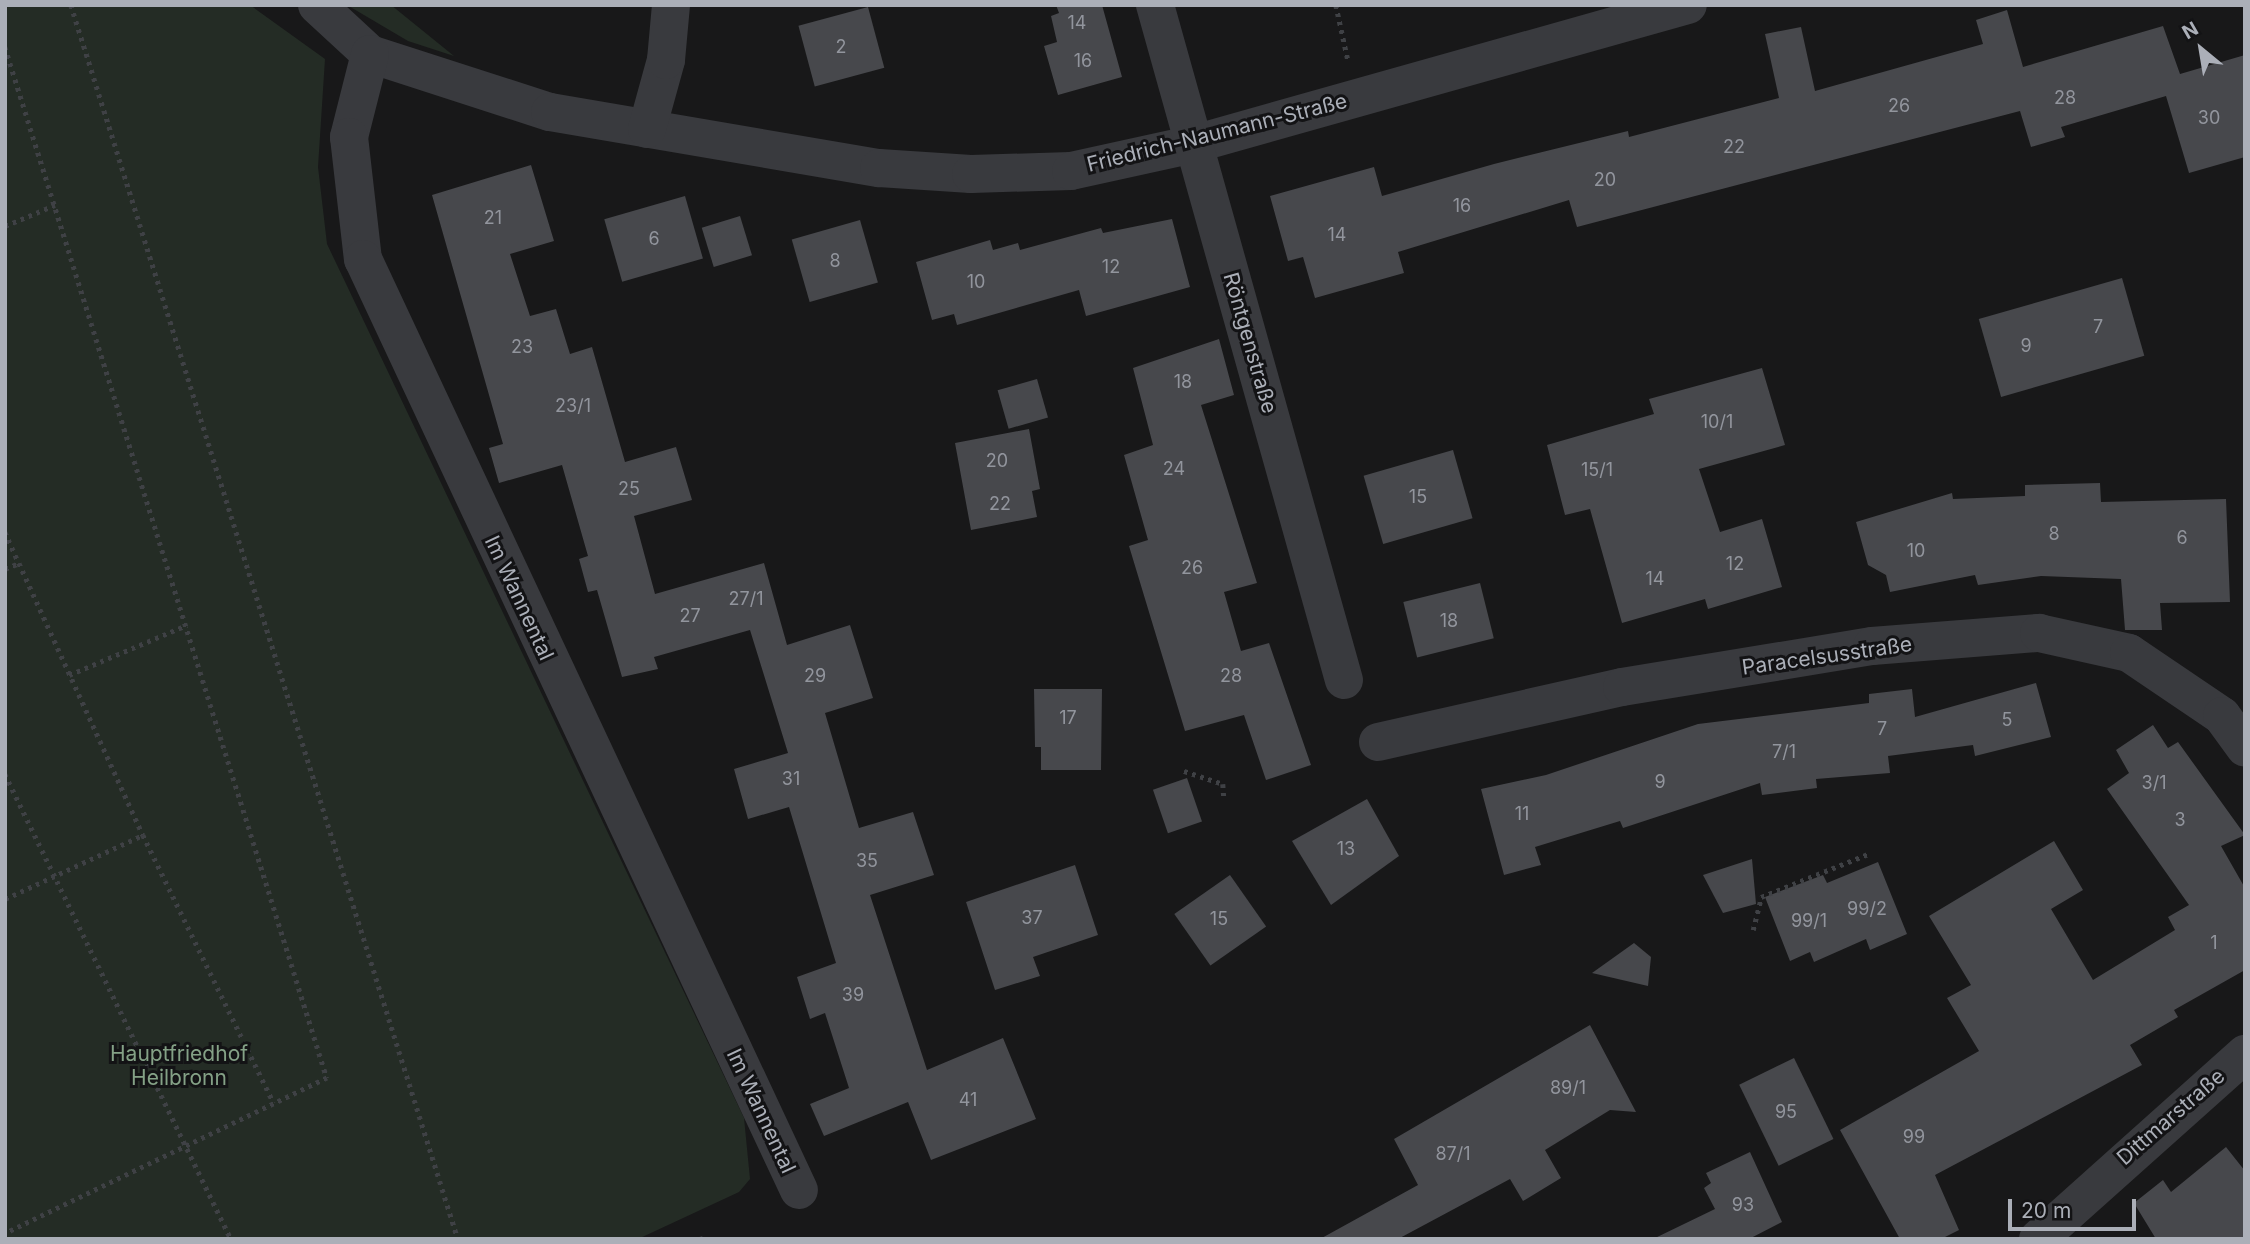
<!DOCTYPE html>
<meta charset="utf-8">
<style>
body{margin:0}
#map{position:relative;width:2250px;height:1244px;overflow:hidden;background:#181819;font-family:Inter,sans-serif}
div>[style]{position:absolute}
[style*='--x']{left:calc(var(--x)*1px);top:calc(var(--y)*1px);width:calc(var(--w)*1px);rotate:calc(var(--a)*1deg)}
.green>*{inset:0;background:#242c25}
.building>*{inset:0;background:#47484c;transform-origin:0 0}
.path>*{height:4.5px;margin-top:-2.25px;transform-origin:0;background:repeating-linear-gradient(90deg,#3f4145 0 3.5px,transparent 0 8.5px)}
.minor>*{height:38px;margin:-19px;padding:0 19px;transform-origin:19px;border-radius:19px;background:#393a3e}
span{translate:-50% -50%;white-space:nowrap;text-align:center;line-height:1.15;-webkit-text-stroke:6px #131315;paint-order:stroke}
.number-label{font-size:18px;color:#92959d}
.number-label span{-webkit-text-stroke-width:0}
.street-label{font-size:21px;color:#abafb8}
.park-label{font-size:21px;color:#84a186}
.frame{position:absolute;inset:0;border:7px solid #abafb8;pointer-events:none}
.north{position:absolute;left:2166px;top:14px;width:70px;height:70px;-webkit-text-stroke:5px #131315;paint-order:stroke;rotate:330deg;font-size:19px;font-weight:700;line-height:28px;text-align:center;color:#abafb8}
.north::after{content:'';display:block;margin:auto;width:24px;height:32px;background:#abafb8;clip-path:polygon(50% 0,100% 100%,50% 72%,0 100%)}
.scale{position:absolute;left:2008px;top:1199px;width:128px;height:32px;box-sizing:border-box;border:4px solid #abafb8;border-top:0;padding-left:9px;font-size:21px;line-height:24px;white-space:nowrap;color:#abafb8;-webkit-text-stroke:5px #131315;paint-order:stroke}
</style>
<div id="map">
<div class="green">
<i style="clip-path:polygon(5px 5px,250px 5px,325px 59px,318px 167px,327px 244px,744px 1118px,750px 1179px,739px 1192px,638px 1239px,5px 1239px)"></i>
<i style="clip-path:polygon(347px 5px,391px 5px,454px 56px,408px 41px)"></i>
</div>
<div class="building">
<i style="clip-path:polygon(1056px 5px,1102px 5px,1122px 77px,1058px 95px,1044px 46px,1057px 42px,1051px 16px,1059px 13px)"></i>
<i style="left:868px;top:7px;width:63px;height:72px;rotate:75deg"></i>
<i style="clip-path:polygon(2007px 10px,2023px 67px,2163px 26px,2180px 74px,2245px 55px,2245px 157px,2189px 173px,2166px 96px,2061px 127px,2065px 137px,2031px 147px,2020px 111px,1577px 227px,1569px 200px,1398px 252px,1404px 273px,1315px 298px,1303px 257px,1288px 261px,1270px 196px,1374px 167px,1382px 196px,1494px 164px,1628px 131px,1629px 137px,1779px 98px,1765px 34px,1801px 27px,1815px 91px,1983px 44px,1976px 20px)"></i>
<i style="clip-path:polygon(531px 165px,554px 241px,510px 254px,530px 316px,556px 309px,570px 354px,592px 347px,625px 462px,676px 447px,692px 500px,634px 516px,655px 594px,764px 563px,787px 645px,850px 625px,873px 698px,825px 713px,859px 828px,913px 812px,934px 875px,870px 895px,927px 1070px,1003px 1038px,1036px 1119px,931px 1160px,908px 1102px,824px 1136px,810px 1104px,849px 1088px,825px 1013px,810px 1019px,797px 977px,836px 963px,789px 807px,748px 819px,734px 769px,788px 753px,750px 630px,654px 657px,658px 669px,622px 677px,597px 590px,588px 592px,579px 559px,588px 556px,562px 465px,499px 483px,489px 448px,503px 444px,432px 195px)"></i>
<i style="left:685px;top:196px;width:65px;height:84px;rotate:74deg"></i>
<i style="left:740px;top:216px;width:41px;height:40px;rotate:73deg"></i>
<i style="clip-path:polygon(1172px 219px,1190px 287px,1086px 316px,1079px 290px,957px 325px,954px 314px,932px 320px,916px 262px,990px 240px,993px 250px,1018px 243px,1020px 250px,1101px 228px,1103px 233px)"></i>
<i style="left:860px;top:220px;width:65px;height:71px;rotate:74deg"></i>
<i style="left:2122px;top:278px;width:81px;height:149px;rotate:74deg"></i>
<i style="clip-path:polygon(1219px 339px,1234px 395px,1201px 405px,1257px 583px,1224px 592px,1241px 651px,1269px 643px,1311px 765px,1266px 780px,1244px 715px,1185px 731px,1129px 546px,1148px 540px,1124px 455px,1153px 445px,1133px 368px)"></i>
<i style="clip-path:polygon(1762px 368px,1785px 445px,1699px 469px,1720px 532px,1762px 519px,1782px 587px,1708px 609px,1705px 599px,1622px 623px,1590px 509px,1565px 515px,1547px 445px,1654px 414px,1649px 399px)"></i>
<i style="left:1037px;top:379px;width:40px;height:41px;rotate:74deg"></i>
<i style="clip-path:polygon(1029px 429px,1040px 489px,1032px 491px,1037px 517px,971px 530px,955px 443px)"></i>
<i style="left:1453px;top:450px;width:71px;height:93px;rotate:74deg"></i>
<i style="clip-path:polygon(2100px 483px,2101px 502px,2226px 499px,2230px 602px,2160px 603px,2162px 630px,2125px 630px,2121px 579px,2041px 576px,1978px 585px,1975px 575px,1890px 592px,1886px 575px,1868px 565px,1856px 522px,1952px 493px,1953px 499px,2025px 496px,2025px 485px)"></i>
<i style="left:1480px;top:583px;width:57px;height:79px;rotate:76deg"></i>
<i style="clip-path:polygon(2036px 683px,2051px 737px,1975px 756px,1973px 745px,1888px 756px,1890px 773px,1816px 779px,1817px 788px,1762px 795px,1760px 783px,1623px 828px,1620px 821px,1535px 847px,1541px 865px,1504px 875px,1481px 789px,1546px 775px,1698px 724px,1869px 703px,1869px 694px,1912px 689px,1915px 717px)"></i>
<i style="clip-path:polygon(1034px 689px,1102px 689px,1101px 770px,1041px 770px,1041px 747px,1035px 747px)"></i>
<i style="clip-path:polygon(2153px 725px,2168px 748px,2178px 742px,2245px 835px,2221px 846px,2245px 888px,2245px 970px,2174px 1010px,2178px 1017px,2130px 1045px,2142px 1065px,1935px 1175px,1959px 1230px,1941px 1239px,1900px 1239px,1840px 1130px,1979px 1051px,1947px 998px,1971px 985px,1929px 916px,2054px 841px,2083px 890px,2051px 909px,2093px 980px,2175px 930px,2168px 917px,2189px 905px,2107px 789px,2129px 773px,2116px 750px)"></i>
<i style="left:1187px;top:778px;width:46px;height:36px;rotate:71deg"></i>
<i style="clip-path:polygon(1367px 799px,1399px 856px,1331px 905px,1292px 841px)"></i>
<i style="clip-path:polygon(1752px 859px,1756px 904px,1723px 913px,1703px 875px)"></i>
<i style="clip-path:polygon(1878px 862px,1907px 934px,1870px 950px,1866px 939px,1814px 962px,1810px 952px,1790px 961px,1765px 897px,1823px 875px,1827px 883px)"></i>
<i style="clip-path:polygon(1075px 865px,1098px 935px,1033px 957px,1040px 976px,995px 990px,966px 902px)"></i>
<i style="left:1230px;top:875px;width:63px;height:68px;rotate:55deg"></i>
<i style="clip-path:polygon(1634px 943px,1651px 957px,1648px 986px,1592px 973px)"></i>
<i style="clip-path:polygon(1590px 1025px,1636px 1112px,1610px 1110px,1545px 1150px,1561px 1178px,1523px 1201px,1510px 1179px,1398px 1239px,1320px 1239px,1418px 1185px,1394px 1139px)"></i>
<i style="left:1794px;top:1058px;width:90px;height:61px;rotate:64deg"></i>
<i style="clip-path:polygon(2226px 1147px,2245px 1171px,2245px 1239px,2156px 1239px,2134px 1203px,2163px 1180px,2171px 1192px)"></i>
<i style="clip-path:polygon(1750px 1152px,1782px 1222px,1749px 1239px,1653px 1239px,1715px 1209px,1704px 1188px,1711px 1183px,1706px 1173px)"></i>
</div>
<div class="path">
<i style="--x:71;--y:5;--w:1293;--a:72.59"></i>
<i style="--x:1336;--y:5;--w:56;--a:77.7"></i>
<i style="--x:5;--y:47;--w:1080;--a:72.66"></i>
<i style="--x:327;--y:1078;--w:358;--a:154.2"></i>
<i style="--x:5;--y:226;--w:54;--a:-22.8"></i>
<i style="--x:5;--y:532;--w:34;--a:66"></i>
<i style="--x:5;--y:569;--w:15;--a:-23"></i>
<i style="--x:19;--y:563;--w:299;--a:65.5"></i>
<i style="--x:69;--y:675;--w:128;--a:-23"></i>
<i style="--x:1184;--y:771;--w:41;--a:18.4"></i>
<i style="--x:1223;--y:784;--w:16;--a:86"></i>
<i style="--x:5;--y:774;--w:517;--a:64.08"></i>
<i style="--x:5;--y:899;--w:152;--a:-24.9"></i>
<i style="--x:143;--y:835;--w:298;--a:64"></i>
<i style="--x:1753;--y:930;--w:34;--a:-76"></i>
<i style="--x:1761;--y:897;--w:115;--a:-21.9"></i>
<i style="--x:700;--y:1239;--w:3;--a:-18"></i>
</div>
<div class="minor">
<i style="--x:317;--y:5;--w:72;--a:42.8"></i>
<i style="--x:370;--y:54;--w:189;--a:17.9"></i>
<i style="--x:550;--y:112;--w:334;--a:9.7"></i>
<i style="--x:879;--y:168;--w:92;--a:3.7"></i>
<i style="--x:971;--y:174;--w:100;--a:-1.7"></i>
<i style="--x:1071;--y:171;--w:126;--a:-12.4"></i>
<i style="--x:1194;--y:144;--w:513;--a:-15.72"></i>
<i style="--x:1155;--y:5;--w:701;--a:74.36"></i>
<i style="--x:370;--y:54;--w:86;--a:104.2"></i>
<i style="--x:349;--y:137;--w:123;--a:83.5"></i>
<i style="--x:363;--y:259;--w:1028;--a:64.91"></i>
<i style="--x:647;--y:129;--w:72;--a:-74.6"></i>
<i style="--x:666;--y:60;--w:55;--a:-84.8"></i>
<i style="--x:1378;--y:742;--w:250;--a:-12.7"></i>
<i style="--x:1622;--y:687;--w:253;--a:-9.3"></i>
<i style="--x:1872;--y:646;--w:168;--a:-4.5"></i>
<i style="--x:2039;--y:633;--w:92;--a:12.5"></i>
<i style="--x:2129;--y:653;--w:112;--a:34.1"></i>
<i style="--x:2222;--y:716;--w:39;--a:54"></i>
<i style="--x:2038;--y:1239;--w:278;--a:-41.8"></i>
</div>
<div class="number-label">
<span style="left:1077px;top:23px">14</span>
<span style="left:841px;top:47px">2</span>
<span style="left:1083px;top:61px">16</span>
<span style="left:2065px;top:98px">28</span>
<span style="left:1899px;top:106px">26</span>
<span style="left:2209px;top:118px">30</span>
<span style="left:1734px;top:147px">22</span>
<span style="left:1605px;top:180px">20</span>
<span style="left:1462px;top:206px">16</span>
<span style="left:493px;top:218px">21</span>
<span style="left:1337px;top:235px">14</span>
<span style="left:654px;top:239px">6</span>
<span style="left:835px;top:261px">8</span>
<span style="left:1111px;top:267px">12</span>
<span style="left:976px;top:282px">10</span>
<span style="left:2098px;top:327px">7</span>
<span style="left:2026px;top:346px">9</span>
<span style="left:522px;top:347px">23</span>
<span style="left:1183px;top:382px">18</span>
<span style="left:573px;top:406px">23/1</span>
<span style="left:1717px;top:422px">10/1</span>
<span style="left:997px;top:461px">20</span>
<span style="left:1174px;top:469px">24</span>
<span style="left:1597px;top:470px">15/1</span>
<span style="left:629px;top:489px">25</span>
<span style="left:1418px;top:497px">15</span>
<span style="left:1000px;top:504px">22</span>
<span style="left:2054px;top:534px">8</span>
<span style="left:2182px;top:538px">6</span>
<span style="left:1916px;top:551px">10</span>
<span style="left:1735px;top:564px">12</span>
<span style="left:1192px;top:568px">26</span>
<span style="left:1655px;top:579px">14</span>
<span style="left:746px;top:599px">27/1</span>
<span style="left:690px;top:616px">27</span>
<span style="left:1449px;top:621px">18</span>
<span style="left:815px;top:676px">29</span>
<span style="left:1231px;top:676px">28</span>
<span style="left:1068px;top:718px">17</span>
<span style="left:2007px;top:720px">5</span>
<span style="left:1882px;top:729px">7</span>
<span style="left:1784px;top:752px">7/1</span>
<span style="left:791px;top:779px">31</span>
<span style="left:1660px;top:782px">9</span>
<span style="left:2154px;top:783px">3/1</span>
<span style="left:1522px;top:814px">11</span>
<span style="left:2180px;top:820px">3</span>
<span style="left:1346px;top:849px">13</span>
<span style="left:867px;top:861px">35</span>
<span style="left:1867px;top:909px">99/2</span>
<span style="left:1032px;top:918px">37</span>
<span style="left:1219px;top:919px">15</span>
<span style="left:1809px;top:921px">99/1</span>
<span style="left:2214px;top:943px">1</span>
<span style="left:853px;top:995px">39</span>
<span style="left:1568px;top:1088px">89/1</span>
<span style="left:968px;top:1100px">41</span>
<span style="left:1786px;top:1112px">95</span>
<span style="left:1914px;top:1137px">99</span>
<span style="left:1453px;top:1154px">87/1</span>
<span style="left:1743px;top:1205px">93</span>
</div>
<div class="street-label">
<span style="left:1217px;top:133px;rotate:-14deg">Friedrich-Naumann-Straße</span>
<span style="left:1250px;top:343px;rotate:74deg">Röntgenstraße</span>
<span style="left:519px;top:598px;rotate:65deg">Im Wannental</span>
<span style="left:1827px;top:656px;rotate:-8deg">Paracelsusstraße</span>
<span style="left:761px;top:1111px;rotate:65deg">Im Wannental</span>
<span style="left:2171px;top:1117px;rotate:-41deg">Dittmarstraße</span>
</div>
<div class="park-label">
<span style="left:179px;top:1066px">Hauptfriedhof<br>Heilbronn</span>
</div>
<div class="frame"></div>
<div class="north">N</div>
<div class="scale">20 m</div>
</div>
